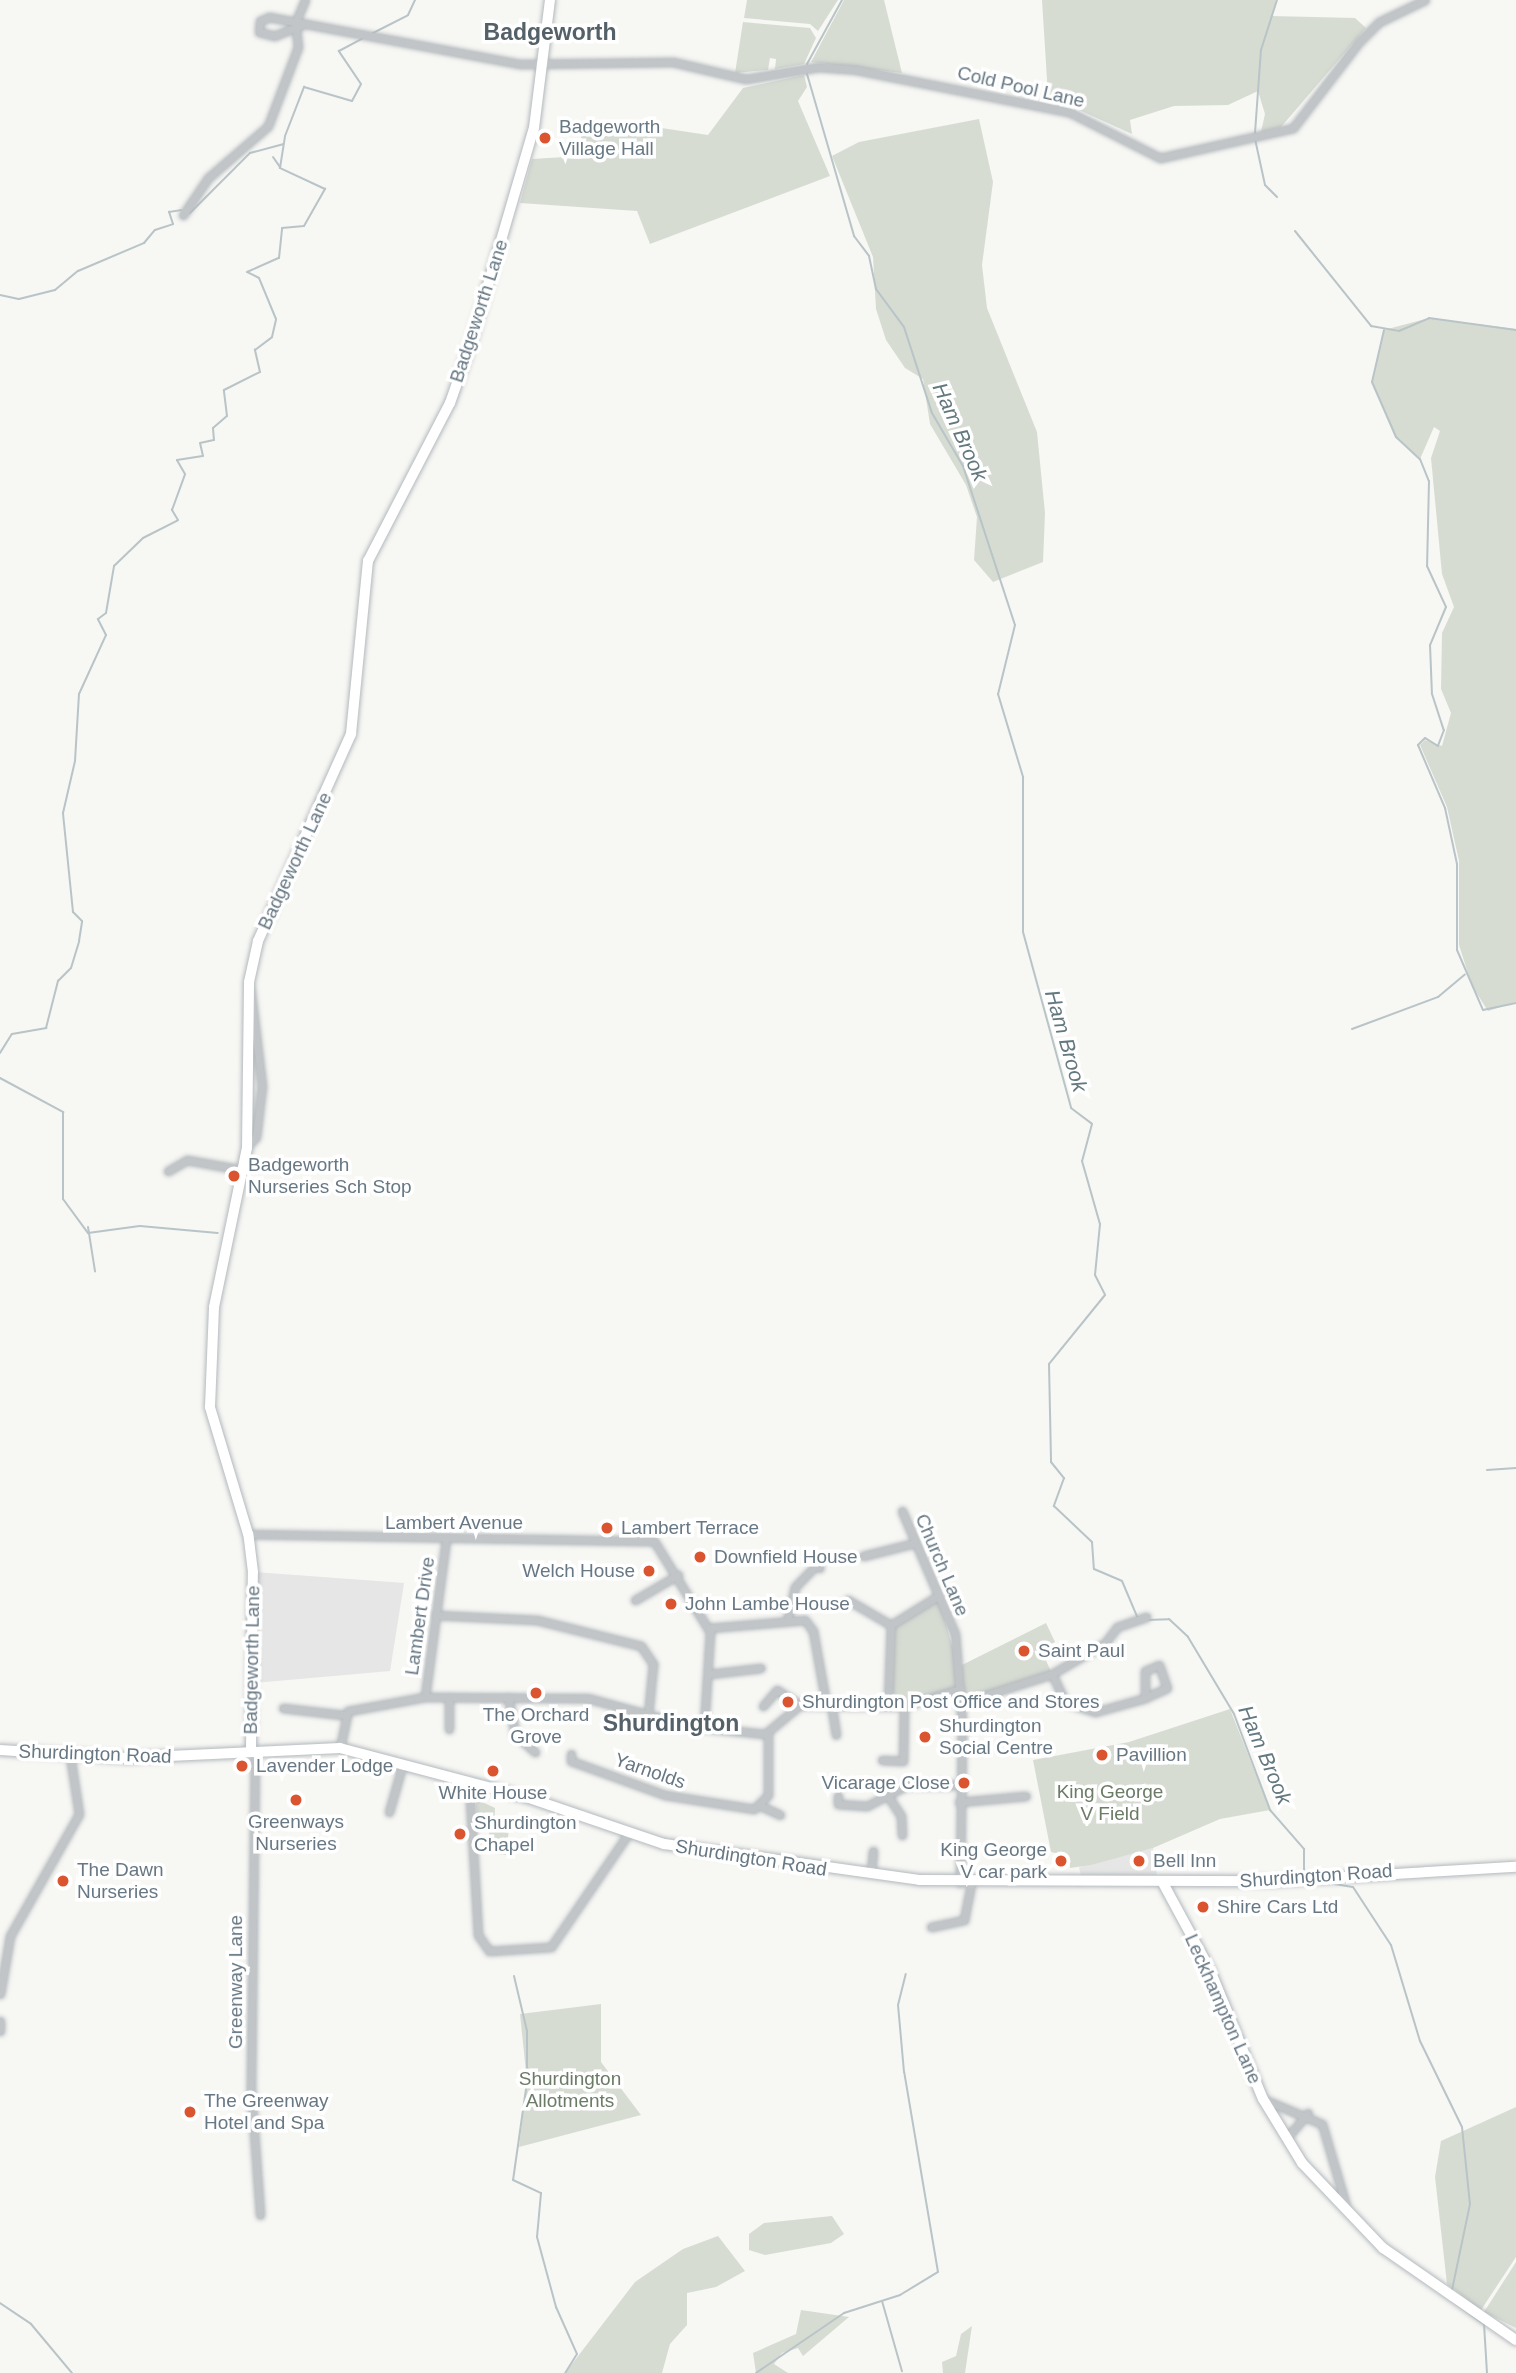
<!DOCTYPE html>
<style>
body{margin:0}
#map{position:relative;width:1516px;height:2373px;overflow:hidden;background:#f7f7f4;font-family:Arial,sans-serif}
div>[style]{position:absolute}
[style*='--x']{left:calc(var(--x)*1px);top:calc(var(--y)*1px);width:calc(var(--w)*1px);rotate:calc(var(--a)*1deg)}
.built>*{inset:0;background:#e5e6e5}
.green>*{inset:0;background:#d7dcd3}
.stream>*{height:2px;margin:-1px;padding:0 1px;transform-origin:1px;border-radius:1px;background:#b8c4c7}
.roads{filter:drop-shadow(0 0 2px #b3b9bd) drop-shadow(0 0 2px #b3b9bd)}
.street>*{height:7px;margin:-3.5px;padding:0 3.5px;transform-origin:3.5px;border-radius:3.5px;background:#c1c5c8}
.secondary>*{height:10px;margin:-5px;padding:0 5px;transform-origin:5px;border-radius:5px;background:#fff}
.primary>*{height:10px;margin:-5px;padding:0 5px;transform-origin:5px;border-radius:5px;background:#fff}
.dots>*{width:19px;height:19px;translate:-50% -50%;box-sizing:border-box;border:4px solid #fff;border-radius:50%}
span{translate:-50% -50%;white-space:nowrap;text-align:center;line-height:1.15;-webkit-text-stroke:7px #fff;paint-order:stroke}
.street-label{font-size:19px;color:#677884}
.poi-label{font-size:19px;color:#677884}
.left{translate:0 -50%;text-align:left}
.right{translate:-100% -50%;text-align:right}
.park-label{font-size:19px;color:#6b7b66}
.water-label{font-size:21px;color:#63797f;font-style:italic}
.quarter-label{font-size:23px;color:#556169;font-weight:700}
</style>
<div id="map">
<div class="built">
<i style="clip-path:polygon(253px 1572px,404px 1583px,390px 1671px,253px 1683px)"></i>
<i style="clip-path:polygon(1153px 1848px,1157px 1875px,1081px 1876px,1079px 1867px)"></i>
</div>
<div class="green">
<i style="clip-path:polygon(747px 0,838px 0,818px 31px,810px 24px,744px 18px)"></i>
<i style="clip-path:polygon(844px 0,884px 0,902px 73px,811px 62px)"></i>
<i style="clip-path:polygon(1042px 0,1276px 0,1272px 16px,1355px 18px,1366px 28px,1281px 127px,1261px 132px,1265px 114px,1258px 91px,1228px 105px,1174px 106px,1130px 120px,1132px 134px,1048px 96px)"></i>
<i style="clip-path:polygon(743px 22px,810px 28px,816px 38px,804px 64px,775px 69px,776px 59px,770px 58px,768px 70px,735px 73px)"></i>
<i style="clip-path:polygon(804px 75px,807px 87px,798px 101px,830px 176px,650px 244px,637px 211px,520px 203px,532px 159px,581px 156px,581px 124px,615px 121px,708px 135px,743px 88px)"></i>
<i style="clip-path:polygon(979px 119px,993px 182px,982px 265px,987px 308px,1037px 432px,1045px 513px,1043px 562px,993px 582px,974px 560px,977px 517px,966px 485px,930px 424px,923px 379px,905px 368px,886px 340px,876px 309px,873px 257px,832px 156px,859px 142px)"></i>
<i style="clip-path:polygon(1429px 318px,1516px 329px,1516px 1002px,1488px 1011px,1472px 986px,1459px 945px,1459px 861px,1447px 807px,1420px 745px,1425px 740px,1442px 746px,1451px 713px,1441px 689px,1442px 633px,1454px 607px,1442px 574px,1431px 458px,1440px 431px,1434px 427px,1420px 459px,1396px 437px,1372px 382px,1384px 330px)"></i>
<i style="clip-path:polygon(938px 1596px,958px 1667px,1046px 1623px,1055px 1642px,1041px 1649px,1052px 1674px,961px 1703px,960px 1690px,904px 1706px,890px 1689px,890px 1629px)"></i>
<i style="clip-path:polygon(1230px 1709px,1270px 1810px,1220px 1819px,1153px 1848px,1091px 1865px,1070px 1868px,1069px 1856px,1051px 1852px,1033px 1760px,1129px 1742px)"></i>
<i style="clip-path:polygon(476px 1799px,495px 1808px,494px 1830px,509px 1829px,506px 1855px,489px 1854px,489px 1828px,477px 1827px)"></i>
<i style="clip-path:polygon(601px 2004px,601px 2062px,641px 2115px,519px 2147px,527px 2082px,520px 2014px)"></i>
<i style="clip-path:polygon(1516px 2107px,1516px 2257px,1481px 2310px,1447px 2284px,1435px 2177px,1441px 2141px)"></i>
<i style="clip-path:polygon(832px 2216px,844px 2234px,831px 2243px,765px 2255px,749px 2250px,749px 2234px,764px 2223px)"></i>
<i style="clip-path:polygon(718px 2236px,745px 2271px,716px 2287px,687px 2293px,687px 2325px,670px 2344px,662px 2373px,565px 2373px,635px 2282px,683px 2249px)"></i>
<i style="clip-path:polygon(1516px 2262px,1516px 2328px,1484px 2312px)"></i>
<i style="clip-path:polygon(801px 2310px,849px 2317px,803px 2356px,798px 2348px,782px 2353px,774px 2364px,788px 2373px,756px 2373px,753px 2353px,796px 2334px)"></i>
<i style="clip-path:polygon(972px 2326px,965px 2373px,943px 2373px,942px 2362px,956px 2356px,961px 2334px)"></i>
</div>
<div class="stream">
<i style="--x:373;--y:33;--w:39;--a:-27"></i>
<i style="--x:408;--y:15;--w:17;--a:-65"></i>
<i style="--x:807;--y:64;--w:73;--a:-61.3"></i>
<i style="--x:807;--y:74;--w:169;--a:73.8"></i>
<i style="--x:854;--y:236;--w:25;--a:53"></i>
<i style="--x:869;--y:256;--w:34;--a:78"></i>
<i style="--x:876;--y:289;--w:47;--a:53.6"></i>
<i style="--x:904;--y:327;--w:90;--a:72"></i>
<i style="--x:932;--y:413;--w:61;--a:59.7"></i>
<i style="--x:963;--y:466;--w:167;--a:71.9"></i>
<i style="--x:1015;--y:625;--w:71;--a:103.8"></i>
<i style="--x:998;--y:694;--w:87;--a:73.2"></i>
<i style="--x:1023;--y:777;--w:155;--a:90"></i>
<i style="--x:1023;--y:932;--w:182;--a:74.7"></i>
<i style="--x:1071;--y:1108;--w:26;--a:37"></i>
<i style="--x:1092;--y:1124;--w:38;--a:105"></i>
<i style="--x:1082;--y:1161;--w:66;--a:74.1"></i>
<i style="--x:1100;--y:1224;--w:51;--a:95.6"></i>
<i style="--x:1095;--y:1275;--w:22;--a:63"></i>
<i style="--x:1105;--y:1295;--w:89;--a:129.1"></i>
<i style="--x:1049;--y:1364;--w:98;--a:88.8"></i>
<i style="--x:1051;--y:1462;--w:21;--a:51"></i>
<i style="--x:1064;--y:1478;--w:30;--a:110"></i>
<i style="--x:1054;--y:1506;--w:52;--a:43.5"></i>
<i style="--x:1092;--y:1542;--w:27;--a:86"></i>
<i style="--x:1094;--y:1569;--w:30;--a:23"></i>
<i style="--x:1122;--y:1581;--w:39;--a:67"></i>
<i style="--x:1255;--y:133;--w:83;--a:-85.9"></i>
<i style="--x:1261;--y:50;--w:52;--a:-72.3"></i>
<i style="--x:1255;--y:139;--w:47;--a:77.7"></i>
<i style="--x:1265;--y:185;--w:17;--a:45"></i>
<i style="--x:273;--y:157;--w:12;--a:55"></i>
<i style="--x:190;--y:213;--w:85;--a:-45"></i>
<i style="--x:250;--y:153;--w:34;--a:-15"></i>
<i style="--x:1295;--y:231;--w:122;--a:51.3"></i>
<i style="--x:1371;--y:326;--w:28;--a:10"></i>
<i style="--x:1399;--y:331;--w:33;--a:-23"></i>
<i style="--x:1429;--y:318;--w:88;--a:7.9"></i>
<i style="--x:0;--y:295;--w:19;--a:12"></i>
<i style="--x:19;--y:299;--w:37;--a:-14"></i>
<i style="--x:55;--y:290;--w:30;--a:-40"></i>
<i style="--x:78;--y:271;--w:72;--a:-23"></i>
<i style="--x:144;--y:243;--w:17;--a:-50"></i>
<i style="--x:155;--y:230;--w:19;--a:-18"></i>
<i style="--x:173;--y:224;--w:13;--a:-108"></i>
<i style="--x:169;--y:212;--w:12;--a:-9"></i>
<i style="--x:1384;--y:330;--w:53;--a:103"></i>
<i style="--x:1372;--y:382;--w:60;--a:66.4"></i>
<i style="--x:1396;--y:437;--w:33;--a:43"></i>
<i style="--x:1420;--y:459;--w:24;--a:68"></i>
<i style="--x:1429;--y:481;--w:85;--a:91.3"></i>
<i style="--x:1427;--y:566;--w:45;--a:65.1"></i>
<i style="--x:1446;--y:607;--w:41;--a:112.8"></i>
<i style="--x:1430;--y:645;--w:49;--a:87.7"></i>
<i style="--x:1432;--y:694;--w:38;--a:72"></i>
<i style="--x:1444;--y:730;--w:17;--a:111"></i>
<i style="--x:1438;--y:746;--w:15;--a:-148"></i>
<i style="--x:1425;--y:738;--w:10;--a:135"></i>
<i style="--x:1418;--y:745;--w:69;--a:66.8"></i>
<i style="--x:1445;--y:808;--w:57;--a:77.9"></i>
<i style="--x:1457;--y:864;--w:86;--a:90"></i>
<i style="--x:1457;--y:950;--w:65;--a:66.6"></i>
<i style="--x:1483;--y:1010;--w:34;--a:-12"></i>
<i style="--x:1352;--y:1029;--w:92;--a:-20.4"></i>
<i style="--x:1438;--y:997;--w:35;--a:-40"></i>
<i style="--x:0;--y:1053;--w:22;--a:-58"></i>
<i style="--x:12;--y:1034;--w:35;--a:-10"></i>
<i style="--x:46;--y:1028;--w:49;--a:-75.7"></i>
<i style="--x:58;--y:981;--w:18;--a:-45"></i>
<i style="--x:71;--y:968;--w:28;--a:-73"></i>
<i style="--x:79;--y:941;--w:20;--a:-81"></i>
<i style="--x:82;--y:921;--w:13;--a:-135"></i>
<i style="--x:73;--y:912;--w:100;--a:-95.8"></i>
<i style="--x:63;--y:813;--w:53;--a:-77"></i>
<i style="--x:75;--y:761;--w:67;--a:-86.6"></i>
<i style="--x:79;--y:694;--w:65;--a:-65.4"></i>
<i style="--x:106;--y:635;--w:18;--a:-117"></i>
<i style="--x:98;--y:619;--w:10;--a:-37"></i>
<i style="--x:106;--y:613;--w:48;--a:-80.3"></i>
<i style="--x:114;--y:566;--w:40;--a:-44"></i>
<i style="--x:143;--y:538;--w:39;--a:-27"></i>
<i style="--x:178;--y:520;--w:12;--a:-121"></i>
<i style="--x:172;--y:510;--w:38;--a:-70"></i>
<i style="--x:185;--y:474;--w:16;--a:-120"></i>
<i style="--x:177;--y:460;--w:26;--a:-9"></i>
<i style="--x:203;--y:456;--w:13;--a:-103"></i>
<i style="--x:200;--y:443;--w:14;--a:-12"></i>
<i style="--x:214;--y:440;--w:12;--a:-95"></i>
<i style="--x:213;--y:428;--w:18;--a:-41"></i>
<i style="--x:227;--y:416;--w:26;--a:-97"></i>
<i style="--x:224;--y:390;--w:40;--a:-26.6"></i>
<i style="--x:260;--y:372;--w:23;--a:-103"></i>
<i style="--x:255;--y:350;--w:21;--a:-37"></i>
<i style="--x:272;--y:337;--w:18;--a:-77"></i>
<i style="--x:276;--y:319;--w:44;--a:-112.5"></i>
<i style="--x:259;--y:278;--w:13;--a:-153"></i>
<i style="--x:247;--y:272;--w:35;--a:-24"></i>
<i style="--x:279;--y:258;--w:30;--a:-84"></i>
<i style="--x:282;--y:228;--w:22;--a:-5"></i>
<i style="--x:304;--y:226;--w:43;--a:-60.4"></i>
<i style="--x:325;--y:189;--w:50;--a:-155"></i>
<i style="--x:280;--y:168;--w:32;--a:-81"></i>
<i style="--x:285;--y:136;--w:53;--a:-68.8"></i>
<i style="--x:304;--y:87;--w:50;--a:16.3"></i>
<i style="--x:352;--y:101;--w:19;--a:-62"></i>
<i style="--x:361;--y:84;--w:40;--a:-124"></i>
<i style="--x:339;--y:51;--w:30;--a:-28"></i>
<i style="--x:0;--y:1078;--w:72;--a:28.4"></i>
<i style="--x:63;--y:1112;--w:87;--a:90"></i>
<i style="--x:63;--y:1199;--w:42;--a:53.7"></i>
<i style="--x:88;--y:1233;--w:52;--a:-7.7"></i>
<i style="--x:140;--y:1226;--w:78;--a:5.1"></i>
<i style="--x:88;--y:1227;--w:45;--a:81"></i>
<i style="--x:1487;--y:1470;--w:29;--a:-4"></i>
<i style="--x:1146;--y:1620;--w:23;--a:-2"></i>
<i style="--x:1169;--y:1619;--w:26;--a:43"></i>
<i style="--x:1188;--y:1637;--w:90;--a:59.1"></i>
<i style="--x:1234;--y:1714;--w:103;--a:69.4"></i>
<i style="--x:1270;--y:1810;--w:52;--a:48.9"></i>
<i style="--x:1304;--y:1849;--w:21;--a:90"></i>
<i style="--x:1304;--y:1870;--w:9;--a:36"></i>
<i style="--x:1328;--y:1883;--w:25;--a:9"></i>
<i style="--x:1353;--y:1887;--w:69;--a:56.8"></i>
<i style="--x:1391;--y:1945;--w:100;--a:73.2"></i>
<i style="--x:1420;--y:2041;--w:96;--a:64"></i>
<i style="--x:1462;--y:2127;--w:77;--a:84.1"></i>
<i style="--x:1470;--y:2204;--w:88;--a:101.8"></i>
<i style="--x:514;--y:1976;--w:57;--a:76.7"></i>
<i style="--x:527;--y:2031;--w:51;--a:90"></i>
<i style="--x:527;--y:2082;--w:99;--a:98.1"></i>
<i style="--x:513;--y:2180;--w:31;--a:25"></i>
<i style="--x:541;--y:2193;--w:44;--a:95.2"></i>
<i style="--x:537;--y:2237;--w:73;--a:74.8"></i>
<i style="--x:556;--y:2307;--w:51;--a:65.9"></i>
<i style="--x:577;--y:2354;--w:22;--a:122"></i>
<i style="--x:882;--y:2301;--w:73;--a:74.1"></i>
<i style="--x:1452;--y:2301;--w:39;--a:36"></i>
<i style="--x:1484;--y:2324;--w:49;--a:86.5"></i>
<i style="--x:0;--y:2303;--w:37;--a:34"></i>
<i style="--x:31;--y:2324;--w:64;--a:50.1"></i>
<i style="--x:756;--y:2373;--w:107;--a:-34.3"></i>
<i style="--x:844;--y:2313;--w:59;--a:-17.8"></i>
<i style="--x:900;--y:2295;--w:44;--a:-31.2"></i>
<i style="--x:938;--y:2272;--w:203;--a:-99.6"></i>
<i style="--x:904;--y:2072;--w:67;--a:-95.1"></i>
<i style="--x:898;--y:2005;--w:32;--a:-76"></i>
</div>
<div class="roads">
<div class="street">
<i style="--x:296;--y:21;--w:23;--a:-67"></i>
<i style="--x:304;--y:24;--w:31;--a:158"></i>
<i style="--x:275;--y:36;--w:16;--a:-166"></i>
<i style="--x:259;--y:32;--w:11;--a:-85"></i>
<i style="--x:260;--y:21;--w:10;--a:-24"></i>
<i style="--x:269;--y:17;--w:256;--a:10.6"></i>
<i style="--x:521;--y:64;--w:152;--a:-0.8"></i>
<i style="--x:673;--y:62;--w:75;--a:13.1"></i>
<i style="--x:746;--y:79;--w:73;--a:-9.5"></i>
<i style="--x:818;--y:67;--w:39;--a:4"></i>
<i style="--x:857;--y:70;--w:216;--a:11.2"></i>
<i style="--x:1069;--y:112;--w:102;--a:26.8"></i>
<i style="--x:1160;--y:158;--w:136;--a:-12.7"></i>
<i style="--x:1293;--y:128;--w:108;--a:-52.5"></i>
<i style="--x:1359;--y:42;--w:28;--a:-45"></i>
<i style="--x:1379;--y:22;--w:51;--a:-25.6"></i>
<i style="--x:183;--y:215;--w:45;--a:-56"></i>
<i style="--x:208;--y:178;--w:79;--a:-40.9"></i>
<i style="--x:268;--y:126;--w:85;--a:-69.2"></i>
<i style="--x:298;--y:47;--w:18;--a:-96"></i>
<i style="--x:247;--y:1147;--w:13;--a:-48"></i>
<i style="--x:256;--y:1137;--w:51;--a:-83.3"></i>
<i style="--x:262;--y:1086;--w:101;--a:-96.8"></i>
<i style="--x:168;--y:1171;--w:22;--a:-30"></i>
<i style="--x:187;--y:1160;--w:57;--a:10.1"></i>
<i style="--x:902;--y:1511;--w:134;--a:66.7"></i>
<i style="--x:955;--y:1634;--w:89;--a:85.5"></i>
<i style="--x:962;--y:1723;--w:160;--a:90.7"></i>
<i style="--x:248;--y:1534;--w:406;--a:1"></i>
<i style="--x:654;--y:1541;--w:107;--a:58.4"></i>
<i style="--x:710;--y:1632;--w:96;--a:93.6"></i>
<i style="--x:863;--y:1556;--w:54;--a:-14"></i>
<i style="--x:635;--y:1600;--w:50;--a:-30.2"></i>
<i style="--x:848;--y:1600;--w:50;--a:30.2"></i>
<i style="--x:435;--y:1615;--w:102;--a:2.8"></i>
<i style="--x:537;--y:1620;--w:107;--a:14"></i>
<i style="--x:641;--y:1646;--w:22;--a:56"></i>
<i style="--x:653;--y:1664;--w:52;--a:95.5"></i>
<i style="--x:788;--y:1617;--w:31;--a:-77"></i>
<i style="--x:795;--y:1587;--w:29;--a:-46"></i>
<i style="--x:815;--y:1566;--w:5;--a:22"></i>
<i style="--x:709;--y:1628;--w:96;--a:-4.8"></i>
<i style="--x:805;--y:1620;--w:14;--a:54"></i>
<i style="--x:813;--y:1631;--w:73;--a:79.8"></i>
<i style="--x:709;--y:1674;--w:52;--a:-6.6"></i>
<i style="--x:1052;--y:1674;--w:31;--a:65"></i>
<i style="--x:1065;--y:1702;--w:32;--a:18"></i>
<i style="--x:1095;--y:1712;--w:52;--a:-15.6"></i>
<i style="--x:1145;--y:1698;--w:27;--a:-90"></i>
<i style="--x:1145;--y:1671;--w:15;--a:-23"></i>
<i style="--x:1159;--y:1665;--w:24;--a:71"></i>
<i style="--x:1167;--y:1688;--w:24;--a:156"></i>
<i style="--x:425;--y:1697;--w:158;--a:-82.4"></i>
<i style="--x:449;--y:1697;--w:32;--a:90"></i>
<i style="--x:508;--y:1697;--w:38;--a:79"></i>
<i style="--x:515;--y:1734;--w:27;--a:42"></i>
<i style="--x:831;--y:1703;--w:32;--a:81"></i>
<i style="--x:961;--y:1703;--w:96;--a:-17.7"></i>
<i style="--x:1052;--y:1674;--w:61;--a:-30.3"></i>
<i style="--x:1105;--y:1643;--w:20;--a:-53"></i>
<i style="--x:1117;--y:1627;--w:31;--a:-19"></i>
<i style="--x:888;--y:1705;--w:80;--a:-87.9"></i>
<i style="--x:891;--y:1625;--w:55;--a:-31.7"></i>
<i style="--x:763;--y:1706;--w:21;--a:-49"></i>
<i style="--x:777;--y:1690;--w:27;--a:33"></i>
<i style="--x:283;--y:1708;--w:61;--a:6.5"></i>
<i style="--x:340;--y:1748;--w:38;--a:-78"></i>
<i style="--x:348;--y:1711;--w:78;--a:-10.3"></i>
<i style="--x:425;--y:1697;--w:162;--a:0.4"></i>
<i style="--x:587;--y:1698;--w:107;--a:15.2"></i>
<i style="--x:690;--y:1726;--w:75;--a:6.1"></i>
<i style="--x:765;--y:1734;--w:45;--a:-39.6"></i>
<i style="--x:800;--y:1705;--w:104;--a:0.6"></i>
<i style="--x:904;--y:1706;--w:59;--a:-16.9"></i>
<i style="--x:255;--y:1751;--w:340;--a:90.7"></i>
<i style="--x:251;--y:2091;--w:124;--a:85.8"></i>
<i style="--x:571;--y:1754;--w:7;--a:90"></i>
<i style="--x:571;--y:1761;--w:100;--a:19.9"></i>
<i style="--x:665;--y:1795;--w:90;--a:8.9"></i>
<i style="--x:754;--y:1809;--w:20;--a:-45"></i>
<i style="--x:768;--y:1795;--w:62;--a:-90"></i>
<i style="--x:882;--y:1760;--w:21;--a:3"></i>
<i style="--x:903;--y:1761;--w:55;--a:-89"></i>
<i style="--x:469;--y:1782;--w:153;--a:86.6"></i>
<i style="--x:478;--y:1935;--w:19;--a:55"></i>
<i style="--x:489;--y:1951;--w:62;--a:-3.7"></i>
<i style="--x:551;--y:1947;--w:137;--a:-55.7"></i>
<i style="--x:838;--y:1796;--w:8;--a:90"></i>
<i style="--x:838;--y:1804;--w:29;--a:4"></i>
<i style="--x:867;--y:1806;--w:45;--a:-27.7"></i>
<i style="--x:907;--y:1785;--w:53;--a:0"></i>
<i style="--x:888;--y:1796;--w:24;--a:57"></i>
<i style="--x:901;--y:1816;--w:19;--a:87"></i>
<i style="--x:959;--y:1802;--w:67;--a:-5.1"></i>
<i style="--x:761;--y:1806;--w:21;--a:25"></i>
<i style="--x:389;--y:1812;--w:51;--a:-74.1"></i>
<i style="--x:871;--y:1874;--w:23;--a:-85"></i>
<i style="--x:931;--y:1927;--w:34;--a:-12"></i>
<i style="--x:964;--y:1920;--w:37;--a:-79"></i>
<i style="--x:0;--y:1994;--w:59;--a:-80.2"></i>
<i style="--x:10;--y:1936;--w:140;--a:-60.5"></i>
<i style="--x:79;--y:1814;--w:60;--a:-98.7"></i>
<i style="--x:0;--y:2021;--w:10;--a:90"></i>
<i style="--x:1263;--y:2099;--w:64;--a:23"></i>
<i style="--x:1322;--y:2124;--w:89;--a:73.6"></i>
<i style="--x:1286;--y:2139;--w:34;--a:-50"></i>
</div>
<div class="secondary">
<i style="--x:251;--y:1750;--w:178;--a:-89.4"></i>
<i style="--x:253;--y:1572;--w:38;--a:-97"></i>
<i style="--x:248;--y:1534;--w:133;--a:-106.7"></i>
<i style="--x:210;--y:1407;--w:100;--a:-87.7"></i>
<i style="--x:214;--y:1307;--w:162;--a:-78.3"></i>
<i style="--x:247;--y:1148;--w:166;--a:-89.3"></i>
<i style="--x:249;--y:982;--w:42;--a:-77.6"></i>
<i style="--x:258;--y:941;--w:227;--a:-65.8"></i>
<i style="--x:351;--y:734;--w:174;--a:-84.4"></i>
<i style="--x:368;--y:561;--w:178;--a:-62.6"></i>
<i style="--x:450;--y:403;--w:64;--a:-70.7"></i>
<i style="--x:471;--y:343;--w:224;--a:-73.7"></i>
<i style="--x:534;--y:128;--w:129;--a:-82.9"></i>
<i style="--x:1163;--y:1883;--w:99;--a:61.6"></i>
<i style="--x:1210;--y:1970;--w:139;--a:67.7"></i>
<i style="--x:1263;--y:2099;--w:75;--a:58.6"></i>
<i style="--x:1302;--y:2163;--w:117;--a:46.4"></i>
<i style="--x:1383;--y:2248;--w:162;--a:34.7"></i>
</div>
<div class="primary">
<i style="--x:0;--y:1750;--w:127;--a:3.6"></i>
<i style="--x:127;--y:1758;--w:213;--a:-2.7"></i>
<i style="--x:340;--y:1748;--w:192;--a:14.8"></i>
<i style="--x:526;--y:1797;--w:146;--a:18.8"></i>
<i style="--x:664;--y:1844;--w:258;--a:8"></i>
<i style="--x:919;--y:1880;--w:358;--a:0.2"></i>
<i style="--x:1277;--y:1881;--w:239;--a:-3.4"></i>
</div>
</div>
<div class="dots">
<i style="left:545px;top:138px;background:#db5430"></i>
<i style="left:234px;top:1176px;background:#db5430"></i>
<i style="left:607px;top:1528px;background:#db5430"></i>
<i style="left:700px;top:1557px;background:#db5430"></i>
<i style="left:649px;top:1571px;background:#db5430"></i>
<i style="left:671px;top:1604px;background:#db5430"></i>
<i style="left:1024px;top:1651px;background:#db5430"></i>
<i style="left:536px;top:1693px;background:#db5430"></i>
<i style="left:788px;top:1702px;background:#db5430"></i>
<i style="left:925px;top:1737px;background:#db5430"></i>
<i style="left:1102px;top:1755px;background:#db5430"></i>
<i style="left:242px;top:1766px;background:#db5430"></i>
<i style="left:493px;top:1771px;background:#db5430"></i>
<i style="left:964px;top:1783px;background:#db5430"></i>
<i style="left:296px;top:1800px;background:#db5430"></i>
<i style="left:460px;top:1834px;background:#db5430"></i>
<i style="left:1061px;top:1861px;background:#db5430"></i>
<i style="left:1139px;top:1861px;background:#db5430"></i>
<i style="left:63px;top:1881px;background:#db5430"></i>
<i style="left:1203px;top:1907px;background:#db5430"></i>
<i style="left:190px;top:2112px;background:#db5430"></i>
</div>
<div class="street-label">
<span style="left:1021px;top:87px;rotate:13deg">Cold Pool Lane</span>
<span style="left:479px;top:311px;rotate:-72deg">Badgeworth Lane</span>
<span style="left:295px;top:861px;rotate:-65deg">Badgeworth Lane</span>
<span style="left:454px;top:1523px">Lambert Avenue</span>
<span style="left:942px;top:1565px;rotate:67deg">Church Lane</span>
<span style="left:420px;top:1616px;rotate:-82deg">Lambert Drive</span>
<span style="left:252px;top:1660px;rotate:-89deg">Badgeworth Lane</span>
<span style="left:95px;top:1754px;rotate:2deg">Shurdington Road</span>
<span style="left:650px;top:1771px;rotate:19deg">Yarnolds</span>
<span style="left:751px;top:1858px;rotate:9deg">Shurdington Road</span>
<span style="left:1316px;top:1876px;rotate:-4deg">Shurdington Road</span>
<span style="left:236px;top:1982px;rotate:-90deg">Greenway Lane</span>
<span style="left:1223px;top:2009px;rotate:66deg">Leckhampton Lane</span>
</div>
<div class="poi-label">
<span class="left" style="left:559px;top:138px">Badgeworth<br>Village Hall</span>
<span class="left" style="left:248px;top:1176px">Badgeworth<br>Nurseries Sch Stop</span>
<span class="left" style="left:621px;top:1528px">Lambert Terrace</span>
<span class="left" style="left:714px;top:1557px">Downfield House</span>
<span class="right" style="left:635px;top:1571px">Welch House</span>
<span class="left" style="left:685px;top:1604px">John Lambe House</span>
<span class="left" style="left:1038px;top:1651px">Saint Paul</span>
<span class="left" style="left:802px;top:1702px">Shurdington Post Office and Stores</span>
<span style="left:536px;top:1726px">The Orchard<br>Grove</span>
<span class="left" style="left:939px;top:1737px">Shurdington<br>Social Centre</span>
<span class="left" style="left:1116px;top:1755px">Pavillion</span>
<span class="left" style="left:256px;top:1766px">Lavender Lodge</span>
<span class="right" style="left:950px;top:1783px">Vicarage Close</span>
<span style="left:493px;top:1793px">White House</span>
<span style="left:296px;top:1833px">Greenways<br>Nurseries</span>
<span class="left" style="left:474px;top:1834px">Shurdington<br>Chapel</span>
<span class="right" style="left:1047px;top:1861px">King George<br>V car park</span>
<span class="left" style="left:1153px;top:1861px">Bell Inn</span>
<span class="left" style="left:77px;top:1881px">The Dawn<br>Nurseries</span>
<span class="left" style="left:1217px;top:1907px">Shire Cars Ltd</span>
<span class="left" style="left:204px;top:2112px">The Greenway<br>Hotel and Spa</span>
</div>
<div class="park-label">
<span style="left:1110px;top:1803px">King George<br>V Field</span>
<span style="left:570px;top:2090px">Shurdington<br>Allotments</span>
</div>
<div class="water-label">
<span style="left:960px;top:432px;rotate:66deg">Ham Brook</span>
<span style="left:1066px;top:1041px;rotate:74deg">Ham Brook</span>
<span style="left:1265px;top:1755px;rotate:67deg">Ham Brook</span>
</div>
<div class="quarter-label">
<span style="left:550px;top:32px">Badgeworth</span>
<span style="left:671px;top:1723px">Shurdington</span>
</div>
</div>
